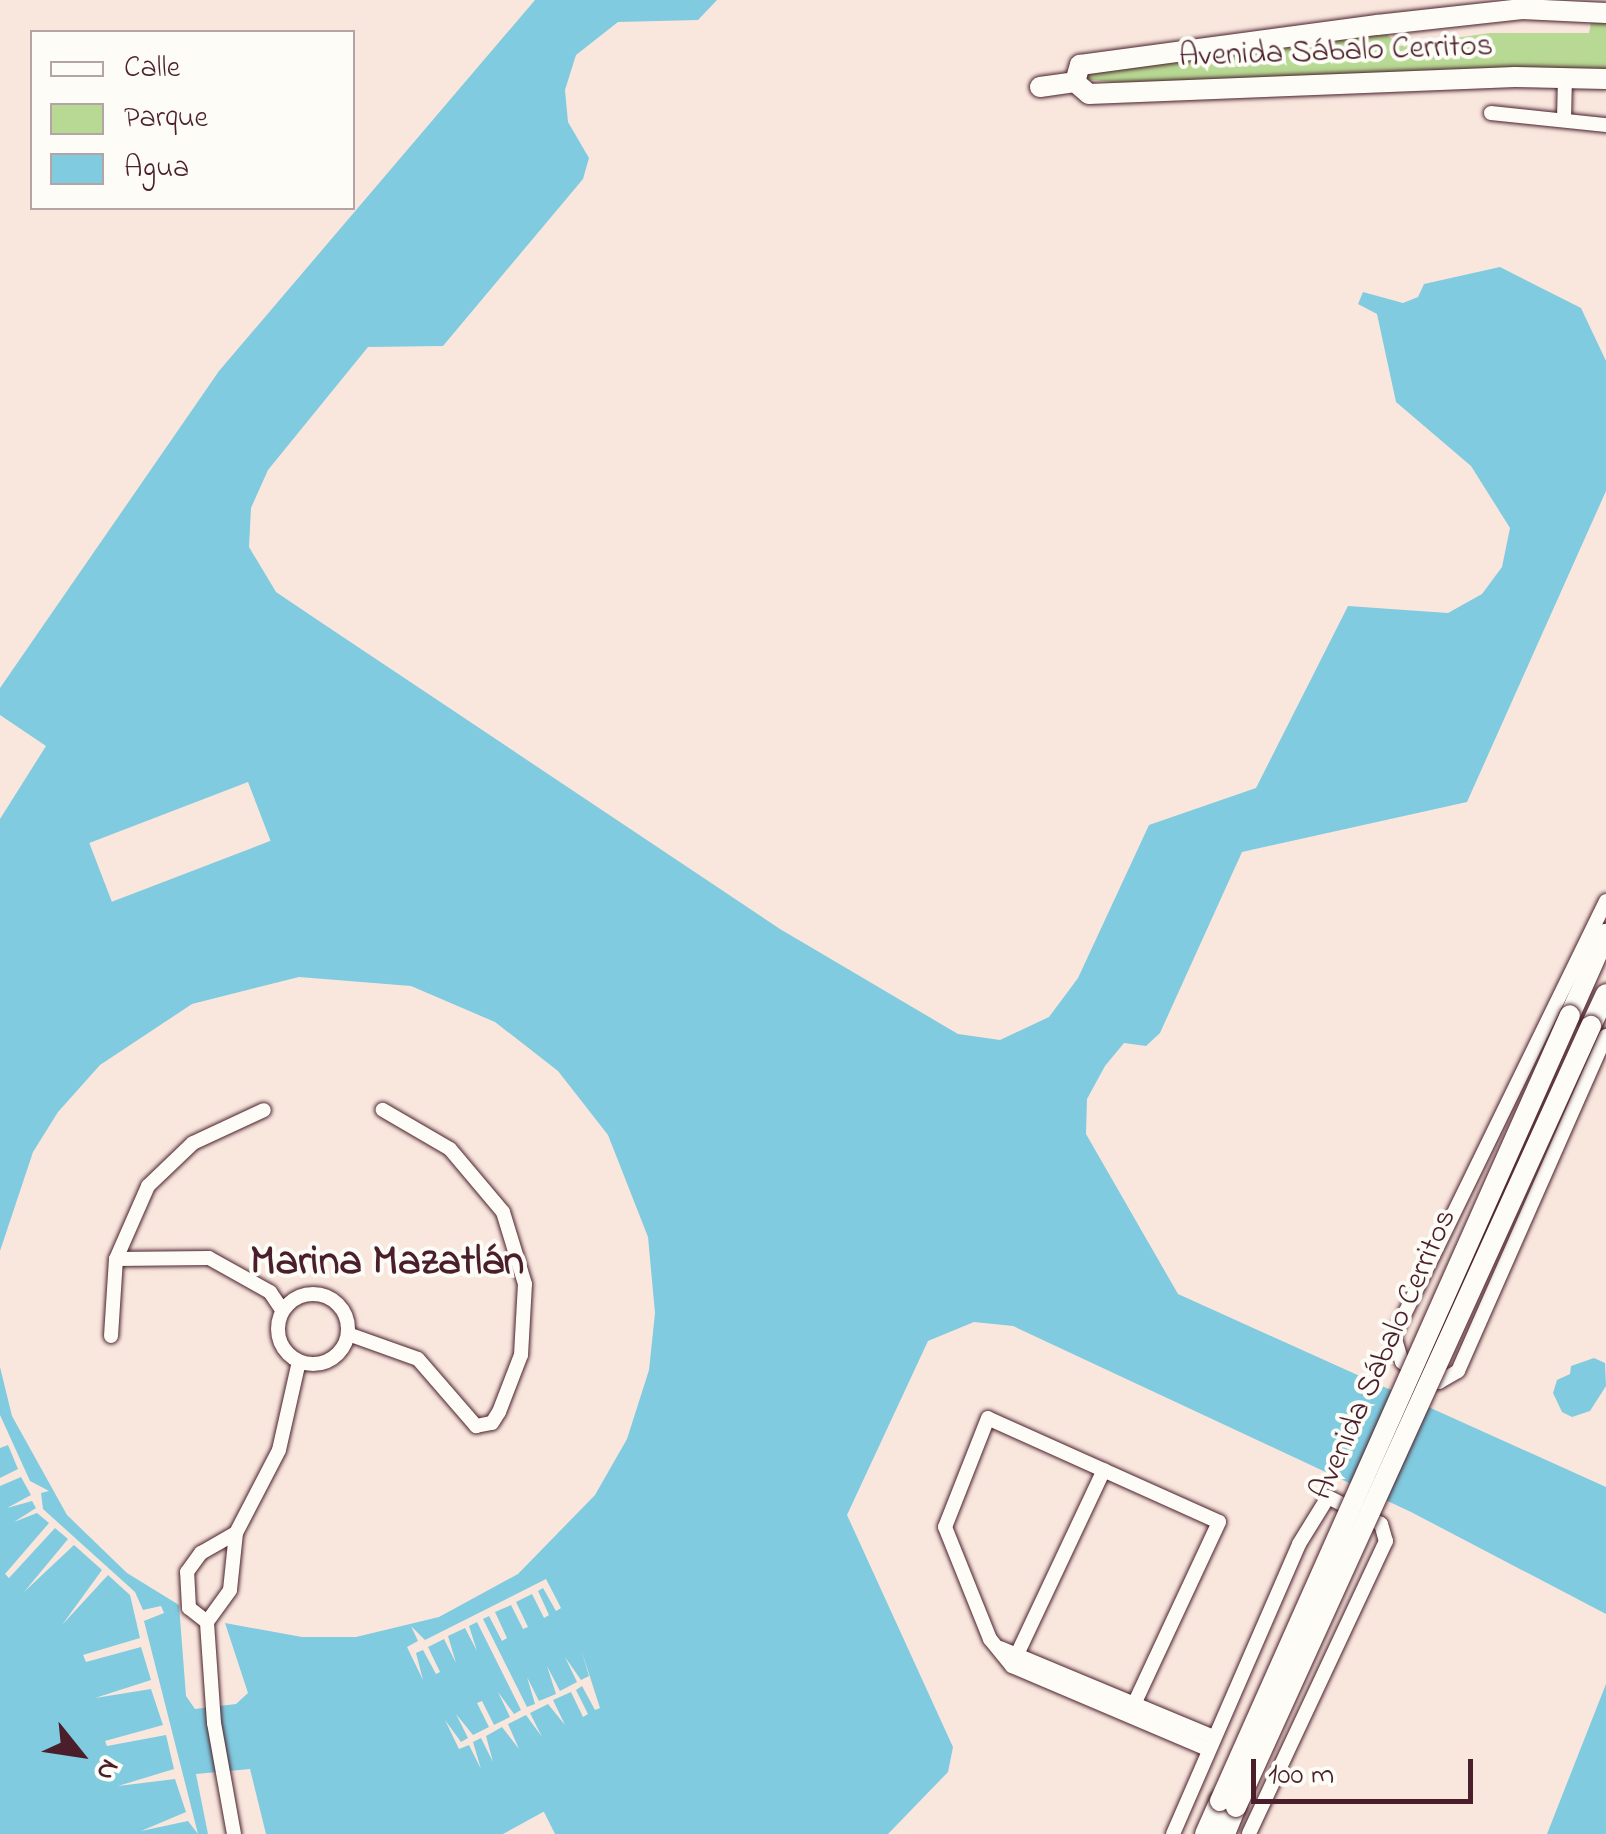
<!DOCTYPE html>
<meta charset="utf-8">
<style>
body{margin:0}
#map{position:relative;width:1606px;height:1834px;overflow:hidden;background:#f9e7de;font-family:"Indie Flower",sans-serif}
div>[style]{position:absolute}
[style*='--x']{left:calc(var(--x)*1px);top:calc(var(--y)*1px);width:calc(var(--w)*1px);rotate:calc(var(--a)*1deg)}
.green>*{inset:0;background:#b7d993}
.water>*{inset:0;background:#80cbdf}
.pier>*{inset:0;background:#f9e7de;transform-origin:0 0}
.roads{filter:drop-shadow(0 0 2px #4a1f2b) drop-shadow(0 0 2px #4a1f2b)}
.street>*{height:14px;margin:-7px;padding:0 7px;transform-origin:7px;border-radius:7px;background:#fdfcf7}
.street>.ring{margin:-7px;padding:0;box-sizing:content-box;background:none;border:14px solid #fdfcf7;border-radius:50%}
.secondary>*{height:20px;margin:-10px;padding:0 10px;transform-origin:10px;border-radius:10px;background:#fdfcf7}
.bridges{filter:drop-shadow(0 0 2px #4a1f2b) drop-shadow(0 0 2px #4a1f2b)}
.secondary-bridge>*{height:20px;margin:-10px;padding:0 10px;transform-origin:10px;border-radius:10px;background:#fdfcf7}
span{translate:-50% -50%;white-space:nowrap;text-align:center;line-height:1.15;-webkit-text-stroke:8px #fdfcf7;paint-order:stroke}
.street-label{font-size:32px;color:#4a1f2b}
.district-label{font-size:42px;color:#4a1f2b;font-weight:700}
.legend{position:absolute;left:30px;top:30px;width:325px;height:180px;box-sizing:border-box;background:#fdfcf7;border:2px solid #b5a4a5;margin:0;padding:12px 18px;list-style:none;font-size:30px;color:#4a1f2b}
.legend li{display:flex;align-items:center;gap:20px;height:50px}
.legend b{width:50px;border:2px solid #b5a4a5}
.north{position:absolute;left:30px;top:1704px;width:100px;height:100px;-webkit-text-stroke:8px #fdfcf7;paint-order:stroke;rotate:120deg;font-size:28px;font-weight:700;line-height:40px;text-align:center;color:#4a1f2b}
.north::after{content:'';display:block;margin:auto;width:35px;height:45px;background:#4a1f2b;clip-path:polygon(50% 0,100% 100%,50% 72%,0 100%)}
.scale{position:absolute;left:1251px;top:1759px;width:222px;height:45px;box-sizing:border-box;border:5px solid #4a1f2b;border-top:0;padding-left:12px;font-size:30px;line-height:35px;white-space:nowrap;color:#4a1f2b;-webkit-text-stroke:8px #fdfcf7;paint-order:stroke}
</style>
<div id="map">
<div class="green">
<i style="clip-path:polygon(1592px 18px,1606px 18px,1606px 72px,1131px 84px,1084px 79px,1084px 71px,1383px 31px,1399px 46px,1490px 33px,1589px 33px)"></i>
</div>
<div class="water">
<i style="clip-path:polygon(535px 0,717px 0,698px 20px,618px 22px,576px 55px,565px 90px,568px 122px,589px 158px,583px 179px,443px 346px,368px 347px,268px 470px,251px 508px,249px 547px,276px 592px,322px 623px,780px 929px,958px 1034px,1000px 1040px,1049px 1017px,1078px 978px,1149px 825px,1256px 788px,1348px 606px,1448px 613px,1482px 594px,1502px 567px,1510px 528px,1471px 466px,1396px 402px,1377px 314px,1358px 304px,1363px 292px,1403px 303px,1418px 297px,1424px 284px,1500px 267px,1581px 308px,1606px 361px,1606px 491px,1467px 802px,1242px 852px,1160px 1033px,1146px 1046px,1124px 1043px,1105px 1066px,1087px 1099px,1086px 1134px,1178px 1294px,1606px 1487px,1606px 1614px,1411px 1512px,1013px 1326px,974px 1322px,928px 1341px,847px 1515px,953px 1747px,948px 1772px,888px 1834px,266px 1834px,250px 1769px,196px 1774px,208px 1834px,0 1834px,0 1367px,12px 1416px,67px 1515px,127px 1573px,179px 1605px,186px 1696px,195px 1709px,236px 1704px,248px 1693px,225px 1623px,302px 1637px,356px 1637px,439px 1617px,518px 1574px,595px 1495px,627px 1439px,649px 1370px,655px 1313px,648px 1237px,608px 1135px,558px 1071px,495px 1022px,411px 986px,299px 977px,192px 1004px,100px 1065px,58px 1112px,33px 1152px,0 1251px,0 819px,46px 746px,0 715px,0 688px,219px 371px)"></i>
<i style="clip-path:polygon(1594px 1358px,1605px 1363px,1606px 1386px,1590px 1411px,1572px 1417px,1562px 1412px,1553px 1393px,1557px 1380px,1570px 1374px,1571px 1366px)"></i>
<i style="clip-path:polygon(1606px 1684px,1606px 1834px,1547px 1834px)"></i>
</div>
<div class="pier">
<i style="left:248px;top:782px;width:63px;height:170px;rotate:69deg"></i>
<i style="clip-path:polygon(0 1415px,30px 1481px,49px 1491px,41px 1493px,43px 1509px,135px 1592px,143px 1610px,161px 1606px,164px 1613px,144px 1621px,198px 1834px,188px 1821px,141px 1831px,186px 1812px,175px 1779px,118px 1786px,174px 1769px,166px 1735px,107px 1746px,105px 1741px,163px 1725px,151px 1689px,95px 1698px,151px 1680px,141px 1647px,86px 1662px,83px 1655px,140px 1638px,130px 1595px,108px 1575px,62px 1625px,102px 1570px,74px 1545px,24px 1592px,68px 1539px,55px 1528px,9px 1578px,5px 1574px,49px 1523px,37px 1513px,14px 1522px,36px 1508px,32px 1501px,7px 1508px,31px 1495px,21px 1477px,0 1486px,0 1478px,18px 1469px,8px 1445px,0 1448px)"></i>
<i style="clip-path:polygon(546px 1579px,561px 1608px,556px 1611px,543px 1588px,538px 1591px,549px 1615px,544px 1618px,532px 1594px,516px 1602px,528px 1627px,523px 1629px,511px 1605px,495px 1612px,507px 1638px,502px 1641px,489px 1616px,483px 1619px,527px 1707px,535px 1704px,527px 1677px,539px 1701px,556px 1694px,547px 1666px,560px 1691px,577px 1682px,565px 1657px,581px 1680px,589px 1676px,581px 1649px,600px 1708px,595px 1710px,582px 1686px,576px 1690px,588px 1714px,583px 1717px,571px 1692px,553px 1700px,565px 1725px,548px 1704px,530px 1713px,542px 1737px,526px 1715px,508px 1724px,519px 1749px,502px 1727px,486px 1736px,493px 1762px,481px 1738px,473px 1742px,481px 1769px,469px 1745px,459px 1749px,445px 1720px,461px 1742px,468px 1738px,456px 1714px,473px 1735px,489px 1727px,477px 1703px,482px 1701px,494px 1725px,510px 1717px,498px 1692px,514px 1714px,521px 1710px,477px 1622px,469px 1626px,477px 1651px,465px 1628px,448px 1636px,456px 1663px,444px 1639px,428px 1647px,440px 1672px,436px 1674px,423px 1650px,416px 1653px,423px 1680px,407px 1647px,418px 1641px,411px 1626px,425px 1640px)"></i>
<i style="clip-path:polygon(544px 1812px,555px 1834px,503px 1834px,543px 1812px)"></i>
</div>
<div class="roads">
<div class="street">
<i style="--x:1491;--y:113;--w:116;--a:6"></i>
<i style="--x:1564;--y:120;--w:43;--a:-88.7"></i>
<i style="--x:1606;--y:901;--w:484;--a:116"></i>
<i style="--x:1394;--y:1336;--w:27;--a:73"></i>
<i style="--x:1402;--y:1362;--w:24;--a:35"></i>
<i style="--x:1422;--y:1376;--w:18;--a:19"></i>
<i style="--x:1439;--y:1382;--w:22;--a:-30"></i>
<i style="--x:1458;--y:1371;--w:366;--a:-66.2"></i>
<i style="--x:116;--y:1259;--w:93;--a:-0.6"></i>
<i style="--x:209;--y:1258;--w:70;--a:29.1"></i>
<i style="--x:270;--y:1292;--w:22;--a:56"></i>
<i class="ring" style="left:278px;top:1294px;width:56px;height:56px"></i>
<i style="--x:348;--y:1334;--w:74;--a:19.7"></i>
<i style="--x:418;--y:1359;--w:89;--a:49.1"></i>
<i style="--x:476;--y:1426;--w:16;--a:-11"></i>
<i style="--x:492;--y:1423;--w:13;--a:-58"></i>
<i style="--x:499;--y:1412;--w:61;--a:-68.9"></i>
<i style="--x:521;--y:1355;--w:71;--a:-86.8"></i>
<i style="--x:525;--y:1284;--w:75;--a:-107"></i>
<i style="--x:503;--y:1212;--w:82;--a:-130.1"></i>
<i style="--x:450;--y:1149;--w:78;--a:-149.8"></i>
<i style="--x:111;--y:1336;--w:77;--a:-86.3"></i>
<i style="--x:116;--y:1259;--w:80;--a:-66.3"></i>
<i style="--x:148;--y:1186;--w:62;--a:-43.7"></i>
<i style="--x:193;--y:1143;--w:78;--a:-24.9"></i>
<i style="--x:207;--y:1622;--w:23;--a:-142"></i>
<i style="--x:189;--y:1608;--w:36;--a:-93"></i>
<i style="--x:187;--y:1572;--w:24;--a:-54"></i>
<i style="--x:201;--y:1553;--w:40;--a:-29.7"></i>
<i style="--x:1000;--y:1648;--w:232;--a:22.6"></i>
<i style="--x:1014;--y:1661;--w:211;--a:-64.8"></i>
<i style="--x:1129;--y:1715;--w:213;--a:-65"></i>
<i style="--x:1219;--y:1522;--w:253;--a:-155.8"></i>
<i style="--x:988;--y:1418;--w:117;--a:111.5"></i>
<i style="--x:945;--y:1527;--w:121;--a:68.1"></i>
<i style="--x:990;--y:1639;--w:35;--a:51"></i>
<i style="--x:1012;--y:1666;--w:213;--a:23"></i>
<i style="--x:234;--y:1834;--w:113;--a:-100.2"></i>
<i style="--x:214;--y:1723;--w:101;--a:-94"></i>
<i style="--x:207;--y:1622;--w:39;--a:-54"></i>
<i style="--x:230;--y:1590;--w:57;--a:-84"></i>
<i style="--x:236;--y:1533;--w:93;--a:-62.6"></i>
<i style="--x:279;--y:1450;--w:91;--a:-77.3"></i>
<i style="--x:1173;--y:1834;--w:316;--a:-66.5"></i>
<i style="--x:1299;--y:1544;--w:55;--a:-58.3"></i>
<i style="--x:1328;--y:1497;--w:59;--a:27"></i>
<i style="--x:1381;--y:1524;--w:18;--a:74"></i>
<i style="--x:1386;--y:1541;--w:323;--a:115.1"></i>
</div>
<div class="secondary">
<i style="--x:1075;--y:82;--w:18;--a:-74"></i>
<i style="--x:1080;--y:65;--w:300;--a:-7.7"></i>
<i style="--x:1377;--y:25;--w:146;--a:-6.3"></i>
<i style="--x:1522;--y:9;--w:84;--a:2.7"></i>
<i style="--x:1075;--y:82;--w:18;--a:41"></i>
<i style="--x:1089;--y:94;--w:426;--a:-2.3"></i>
<i style="--x:1515;--y:77;--w:91;--a:1.3"></i>
<i style="--x:1040;--y:87;--w:35;--a:-8"></i>
<i style="--x:1570;--y:1015;--w:89;--a:-66"></i>
<i style="--x:1591;--y:1026;--w:35;--a:-65"></i>
<i style="--x:1205;--y:1834;--w:36;--a:-66"></i>
<i style="--x:1225;--y:1834;--w:29;--a:-68"></i>
</div>
</div>
<div class="bridges">
<div class="secondary-bridge">
<i style="--x:1220;--y:1801;--w:860;--a:-66"></i>
<i style="--x:1236;--y:1807;--w:858;--a:-65.56"></i>
</div>
</div>
<div class="street-label">
<span style="left:1336px;top:53px;rotate:-2deg">Avenida Sábalo Cerritos</span>
<span style="left:1385px;top:1355px;rotate:-66deg">Avenida Sábalo Cerritos</span>
</div>
<div class="district-label">
<span style="left:387px;top:1263px">Marina Mazatlán</span>
</div>
<ul class="legend">
<li><b style="height:12px;background:#fdfcf7"></b>Calle</li>
<li><b style="height:28px;background:#b7d993"></b>Parque</li>
<li><b style="height:28px;background:#80cbdf"></b>Agua</li>
</ul>
<div class="north">N</div>
<div class="scale">100 m</div>
</div>
